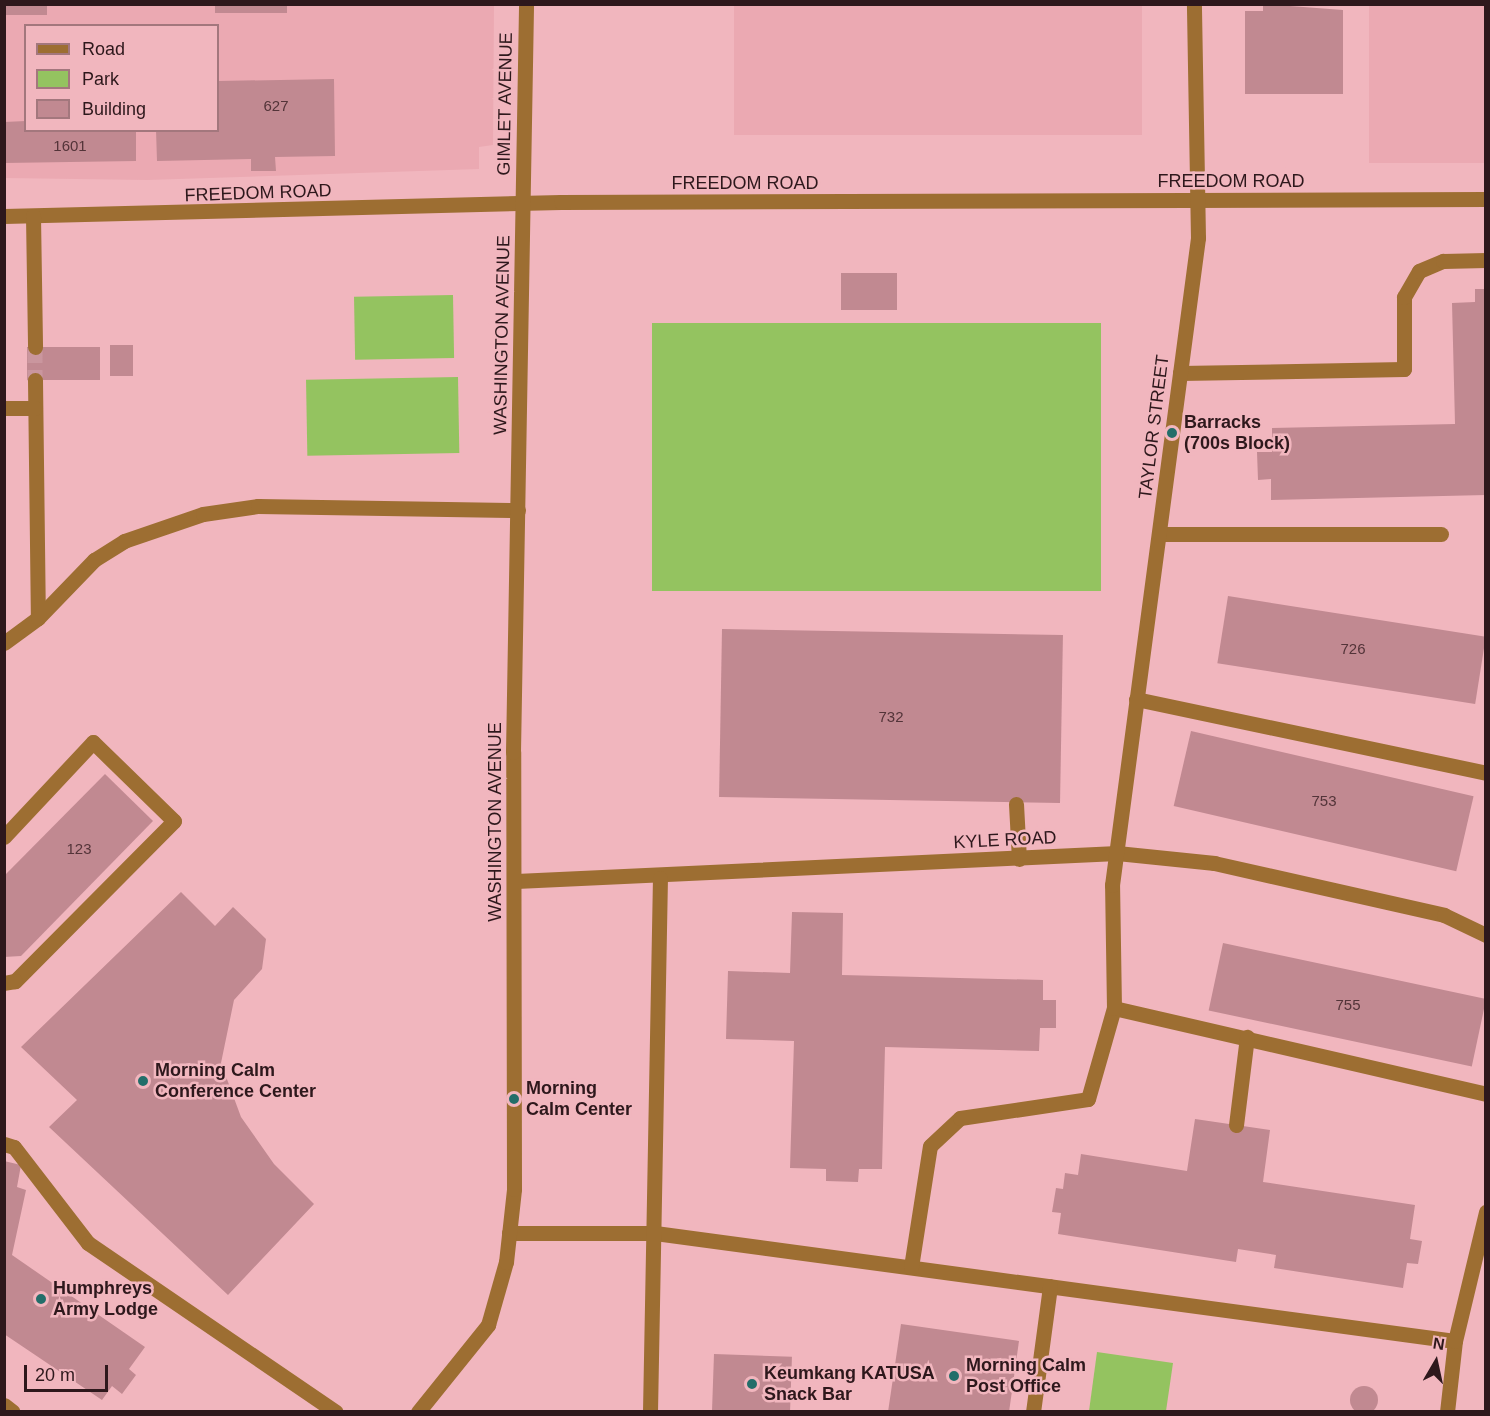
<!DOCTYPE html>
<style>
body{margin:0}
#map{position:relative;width:1490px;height:1416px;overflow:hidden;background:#f1b6be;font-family:Arial,sans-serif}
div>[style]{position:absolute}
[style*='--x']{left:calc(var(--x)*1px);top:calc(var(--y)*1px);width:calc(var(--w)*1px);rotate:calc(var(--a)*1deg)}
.built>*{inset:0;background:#eba9b2;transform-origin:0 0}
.green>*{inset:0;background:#94c360;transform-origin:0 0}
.building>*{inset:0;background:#c18991;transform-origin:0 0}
.round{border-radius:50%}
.minor-tunnel>*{height:15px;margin-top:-7.5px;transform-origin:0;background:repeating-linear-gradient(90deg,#ca969e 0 15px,transparent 0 23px)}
.minor>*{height:15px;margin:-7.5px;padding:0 7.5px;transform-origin:7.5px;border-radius:7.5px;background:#9d6e32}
.dots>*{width:16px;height:16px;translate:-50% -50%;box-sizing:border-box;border:3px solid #f1b6be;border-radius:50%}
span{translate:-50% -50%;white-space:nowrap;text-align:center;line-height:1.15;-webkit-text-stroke:5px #f1b6be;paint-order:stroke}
.number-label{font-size:15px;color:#533439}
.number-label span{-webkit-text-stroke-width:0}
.street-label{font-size:18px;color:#2e181c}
.poi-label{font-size:18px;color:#2e181c;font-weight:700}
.left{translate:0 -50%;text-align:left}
.frame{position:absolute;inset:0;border:6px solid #2e181c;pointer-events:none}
.legend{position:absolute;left:24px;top:24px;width:195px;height:108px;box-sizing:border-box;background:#f1b6be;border:2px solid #a3777d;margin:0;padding:8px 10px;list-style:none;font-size:18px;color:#2e181c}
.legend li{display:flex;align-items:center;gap:12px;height:30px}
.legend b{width:30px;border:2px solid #a3777d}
.north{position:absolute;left:1406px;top:1332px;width:60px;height:60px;-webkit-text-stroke:4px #f1b6be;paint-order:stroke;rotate:9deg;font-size:16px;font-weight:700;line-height:24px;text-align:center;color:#2e181c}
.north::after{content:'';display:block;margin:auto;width:21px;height:27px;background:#2e181c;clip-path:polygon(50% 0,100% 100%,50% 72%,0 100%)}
.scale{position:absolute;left:24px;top:1365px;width:84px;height:27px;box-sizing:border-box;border:3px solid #2e181c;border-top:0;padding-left:8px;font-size:18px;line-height:21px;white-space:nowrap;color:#2e181c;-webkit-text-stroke:4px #f1b6be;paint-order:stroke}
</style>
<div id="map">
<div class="built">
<i style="clip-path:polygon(evenodd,5px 5px,494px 5px,493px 145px,479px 147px,479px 169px,147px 180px,5px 178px,5px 5px,26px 26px,218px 26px,218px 130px,26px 130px,26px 26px)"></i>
<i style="left:734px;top:5px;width:408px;height:130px"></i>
<i style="left:1369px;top:5px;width:116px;height:158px"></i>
</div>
<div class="green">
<i style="left:453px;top:295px;width:63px;height:99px;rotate:89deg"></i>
<i style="left:652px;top:323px;width:449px;height:268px"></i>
<i style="left:458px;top:377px;width:76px;height:152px;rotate:89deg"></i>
<i style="clip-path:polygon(1097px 1352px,1173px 1363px,1166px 1411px,1089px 1411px)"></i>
</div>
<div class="building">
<i style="left:4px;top:4px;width:43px;height:11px"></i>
<i style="left:215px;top:4px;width:72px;height:9px"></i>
<i style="clip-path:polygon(1263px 4px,1343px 10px,1343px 94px,1245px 94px,1245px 11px,1263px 11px)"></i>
<i style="clip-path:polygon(334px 79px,335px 156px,275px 157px,276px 171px,251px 171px,251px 159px,157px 161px,156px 130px,218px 130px,218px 81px)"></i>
<i style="clip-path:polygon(26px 121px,26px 130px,136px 130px,136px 161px,4px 163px,4px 122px)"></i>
<i style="left:841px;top:273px;width:56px;height:37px"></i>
<i style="clip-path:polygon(1475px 289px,1486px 289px,1486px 495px,1271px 500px,1271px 479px,1258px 480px,1257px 452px,1272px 452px,1272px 428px,1455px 424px,1452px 303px,1475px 302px)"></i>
<i style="left:110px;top:345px;width:23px;height:31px"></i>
<i style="left:27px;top:347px;width:73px;height:33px"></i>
<i style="left:1228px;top:596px;width:261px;height:68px;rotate:9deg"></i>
<i style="left:722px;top:629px;width:341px;height:168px;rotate:1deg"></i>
<i style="left:1191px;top:731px;width:290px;height:77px;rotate:13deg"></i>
<i style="clip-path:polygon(105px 774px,153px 821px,21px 956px,4px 957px,4px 876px)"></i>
<i style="clip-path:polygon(181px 892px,215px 926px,233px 907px,266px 939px,262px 969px,234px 1000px,221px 1063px,241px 1117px,274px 1164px,314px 1204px,228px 1295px,49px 1127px,77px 1100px,21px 1047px)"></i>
<i style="clip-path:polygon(792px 912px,843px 913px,842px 975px,1043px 980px,1043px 1000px,1056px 1000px,1056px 1028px,1040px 1028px,1039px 1051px,885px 1047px,882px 1169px,859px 1169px,858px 1182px,826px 1181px,826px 1169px,790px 1168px,794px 1041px,726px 1039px,728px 971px,790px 973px)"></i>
<i style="left:1223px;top:943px;width:269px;height:69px;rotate:12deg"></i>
<i style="clip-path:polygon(1195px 1119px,1270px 1130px,1263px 1182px,1415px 1205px,1410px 1239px,1422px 1241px,1418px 1264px,1407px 1263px,1403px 1288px,1274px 1268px,1276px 1255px,1238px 1249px,1236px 1262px,1058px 1234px,1061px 1213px,1052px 1212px,1056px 1188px,1063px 1189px,1065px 1173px,1078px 1175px,1081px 1154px,1187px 1171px)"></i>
<i style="clip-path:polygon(4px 1161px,21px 1165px,17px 1187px,26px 1190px,12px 1255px,145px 1347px,129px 1369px,136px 1375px,122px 1394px,112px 1386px,102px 1400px,4px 1334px)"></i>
<i style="clip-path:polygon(901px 1324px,1019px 1341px,1009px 1412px,888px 1412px)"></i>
<i style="left:714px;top:1354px;width:78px;height:58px;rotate:2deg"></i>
<i class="round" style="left:1350px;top:1386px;width:28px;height:28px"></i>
</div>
<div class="minor-tunnel">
<i style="--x:35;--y:347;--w:33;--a:90"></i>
</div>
<div class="minor">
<i style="--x:4;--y:216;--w:557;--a:-1.44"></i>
<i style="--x:561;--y:202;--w:925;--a:-0.19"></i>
<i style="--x:33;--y:216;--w:131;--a:89.1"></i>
<i style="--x:1180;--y:373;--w:224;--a:-1"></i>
<i style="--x:1404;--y:369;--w:72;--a:-90"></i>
<i style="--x:1404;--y:297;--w:30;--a:-60"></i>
<i style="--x:1419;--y:271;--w:26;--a:-23"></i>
<i style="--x:1443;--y:261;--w:43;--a:-1.3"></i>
<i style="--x:35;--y:380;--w:238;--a:89.3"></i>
<i style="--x:4;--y:408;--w:31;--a:0"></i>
<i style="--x:1159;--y:534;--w:282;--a:0"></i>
<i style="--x:4;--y:643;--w:42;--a:-36.3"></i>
<i style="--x:38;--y:618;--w:81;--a:-46"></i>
<i style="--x:94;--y:560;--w:36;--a:-32"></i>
<i style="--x:124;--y:541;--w:83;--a:-18.9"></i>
<i style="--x:203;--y:514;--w:56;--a:-8.3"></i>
<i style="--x:258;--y:506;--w:260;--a:0.9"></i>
<i style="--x:1136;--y:699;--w:358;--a:11.9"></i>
<i style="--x:1016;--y:804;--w:55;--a:86.9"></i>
<i style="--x:4;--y:837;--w:130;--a:-46.9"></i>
<i style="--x:93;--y:742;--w:113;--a:44.3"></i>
<i style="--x:174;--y:821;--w:226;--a:134.8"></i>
<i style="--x:15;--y:981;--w:11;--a:170"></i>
<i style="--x:516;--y:881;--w:602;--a:-2.67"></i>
<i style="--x:1117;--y:853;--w:98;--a:5.9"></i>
<i style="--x:1214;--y:863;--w:236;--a:12.7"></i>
<i style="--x:1444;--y:915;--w:47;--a:25.5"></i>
<i style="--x:1114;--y:1008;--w:382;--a:13"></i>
<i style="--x:1236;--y:1125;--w:89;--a:-82.9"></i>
<i style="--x:4;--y:1144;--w:10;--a:17"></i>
<i style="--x:14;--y:1147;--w:121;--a:52.4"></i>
<i style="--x:88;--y:1243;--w:300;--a:34.3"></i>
<i style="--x:509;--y:1233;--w:146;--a:0"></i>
<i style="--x:655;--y:1233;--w:807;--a:7.69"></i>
<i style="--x:911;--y:1267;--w:122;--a:-81.1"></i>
<i style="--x:930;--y:1146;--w:41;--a:-43"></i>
<i style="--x:960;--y:1118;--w:129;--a:-8.4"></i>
<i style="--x:1088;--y:1099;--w:95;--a:-74.1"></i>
<i style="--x:1114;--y:1008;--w:123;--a:-90.9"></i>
<i style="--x:1112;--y:885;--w:653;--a:-82.43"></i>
<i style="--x:1198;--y:238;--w:234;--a:-91"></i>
<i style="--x:4;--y:1405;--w:11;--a:38"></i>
<i style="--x:418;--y:1412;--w:112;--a:-51.2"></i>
<i style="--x:488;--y:1325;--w:66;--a:-74.1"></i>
<i style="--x:506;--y:1262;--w:73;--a:-83.7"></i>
<i style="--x:514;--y:1189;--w:437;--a:-90.1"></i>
<i style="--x:513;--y:752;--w:748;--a:-89"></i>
<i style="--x:650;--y:1412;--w:534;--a:-88.93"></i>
<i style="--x:1033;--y:1412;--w:127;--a:-82.3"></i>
<i style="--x:1447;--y:1412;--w:71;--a:-83.6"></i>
<i style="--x:1455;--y:1341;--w:133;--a:-76.5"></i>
</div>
<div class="dots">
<i style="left:1172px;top:433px;background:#236e6a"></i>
<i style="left:143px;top:1081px;background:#236e6a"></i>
<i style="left:514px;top:1099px;background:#236e6a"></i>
<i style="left:41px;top:1299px;background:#236e6a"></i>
<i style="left:954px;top:1376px;background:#236e6a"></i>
<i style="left:752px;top:1384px;background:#236e6a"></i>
</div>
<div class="number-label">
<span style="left:276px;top:106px">627</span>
<span style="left:70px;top:146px">1601</span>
<span style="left:1353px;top:649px">726</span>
<span style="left:891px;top:717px">732</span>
<span style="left:1324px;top:801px">753</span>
<span style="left:79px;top:849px">123</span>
<span style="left:1348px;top:1005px">755</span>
</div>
<div class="street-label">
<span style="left:505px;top:104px;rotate:-89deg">GIMLET AVENUE</span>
<span style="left:1231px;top:181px">FREEDOM ROAD</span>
<span style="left:745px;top:183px">FREEDOM ROAD</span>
<span style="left:258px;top:193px;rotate:-2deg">FREEDOM ROAD</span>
<span style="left:502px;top:335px;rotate:-89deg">WASHINGTON AVENUE</span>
<span style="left:1154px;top:427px;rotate:-83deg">TAYLOR STREET</span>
<span style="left:495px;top:822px;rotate:-90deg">WASHINGTON AVENUE</span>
<span style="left:1005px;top:840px;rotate:-3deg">KYLE ROAD</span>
</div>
<div class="poi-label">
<span class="left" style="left:1184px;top:433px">Barracks<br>(700s Block)</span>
<span class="left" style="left:155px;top:1081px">Morning Calm<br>Conference Center</span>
<span class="left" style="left:526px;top:1099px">Morning<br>Calm Center</span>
<span class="left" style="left:53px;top:1299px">Humphreys<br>Army Lodge</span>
<span class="left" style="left:966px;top:1376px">Morning Calm<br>Post Office</span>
<span class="left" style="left:764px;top:1384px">Keumkang KATUSA<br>Snack Bar</span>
</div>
<div class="frame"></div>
<ul class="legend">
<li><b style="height:8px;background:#9d6e32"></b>Road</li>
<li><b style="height:16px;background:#94c360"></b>Park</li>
<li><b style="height:16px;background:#c18991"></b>Building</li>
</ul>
<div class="north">N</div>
<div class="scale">20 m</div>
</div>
